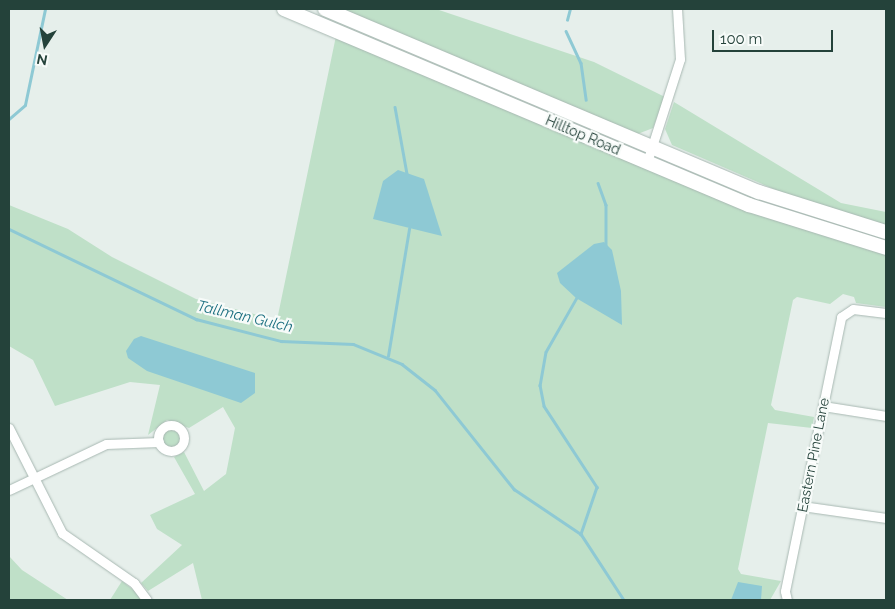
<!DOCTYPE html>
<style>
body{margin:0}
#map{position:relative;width:895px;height:609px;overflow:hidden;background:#e6efeb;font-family:Raleway,sans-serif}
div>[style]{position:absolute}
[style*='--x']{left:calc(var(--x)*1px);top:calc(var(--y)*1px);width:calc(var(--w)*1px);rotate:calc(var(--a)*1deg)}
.green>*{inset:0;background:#bfe0c8}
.round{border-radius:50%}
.water>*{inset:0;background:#8ec9d4}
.stream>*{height:2.5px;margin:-1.25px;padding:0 1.25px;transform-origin:1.25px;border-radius:1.25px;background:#8ec9d4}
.roads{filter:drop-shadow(0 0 1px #a8b8b2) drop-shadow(0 0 1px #a8b8b2)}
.street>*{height:9px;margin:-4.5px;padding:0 4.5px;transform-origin:4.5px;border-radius:4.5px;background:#fff}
.street>.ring{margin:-4.5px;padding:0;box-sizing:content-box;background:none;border:9px solid #fff;border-radius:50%}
.secondary>*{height:14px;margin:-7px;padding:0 7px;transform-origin:7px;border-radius:7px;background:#fff}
span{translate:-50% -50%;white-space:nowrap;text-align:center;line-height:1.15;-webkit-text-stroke:4.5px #f7fbf9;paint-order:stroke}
.street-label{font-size:14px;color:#24423a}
.water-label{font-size:15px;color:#1c6f80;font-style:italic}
.frame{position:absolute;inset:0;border:10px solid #24423a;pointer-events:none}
.north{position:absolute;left:20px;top:20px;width:50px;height:50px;-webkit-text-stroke:4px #f7fbf9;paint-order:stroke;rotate:191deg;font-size:14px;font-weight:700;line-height:20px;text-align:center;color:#24423a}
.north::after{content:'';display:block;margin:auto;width:18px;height:22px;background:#24423a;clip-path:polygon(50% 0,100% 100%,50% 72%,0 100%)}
.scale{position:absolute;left:712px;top:30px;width:121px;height:22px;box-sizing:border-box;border:2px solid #24423a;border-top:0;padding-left:6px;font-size:15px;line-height:18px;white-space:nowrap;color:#24423a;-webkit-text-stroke:4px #f7fbf9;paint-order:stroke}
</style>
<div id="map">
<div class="green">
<i style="clip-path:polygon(339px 9px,436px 9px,594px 62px,665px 97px,653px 128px,635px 135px)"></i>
<i style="clip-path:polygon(336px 36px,758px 215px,886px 254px,886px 307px,856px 303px,854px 297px,843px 294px,830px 304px,797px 297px,793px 300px,771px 405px,775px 410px,814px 417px,812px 428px,768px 423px,738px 569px,741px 574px,781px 581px,770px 600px,202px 600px,193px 563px,148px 591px,141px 583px,182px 545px,157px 529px,150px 515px,195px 494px,174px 457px,184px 452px,204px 491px,226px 474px,235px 428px,223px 407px,189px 428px,167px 420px,148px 435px,160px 385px,130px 382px,55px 406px,33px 360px,9px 346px,9px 205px,68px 229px,112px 257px,196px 299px,277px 320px)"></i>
<i style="clip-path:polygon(674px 102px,841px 203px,886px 212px,886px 226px,792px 197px,672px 145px,665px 129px)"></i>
<i class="round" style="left:162px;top:430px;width:18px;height:18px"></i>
<i style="clip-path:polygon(9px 556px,22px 570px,68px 600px,9px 600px)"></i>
<i style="clip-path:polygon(122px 581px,136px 592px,141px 600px,110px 600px)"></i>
</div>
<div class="water">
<i style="clip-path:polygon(398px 170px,424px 179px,442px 236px,373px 219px,383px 181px)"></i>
<i style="clip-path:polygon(604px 242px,612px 250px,621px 291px,622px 325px,576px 298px,560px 283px,557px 273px,594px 244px)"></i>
<i style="clip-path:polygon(141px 336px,255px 373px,255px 393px,241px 403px,147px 371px,128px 358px,126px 351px,134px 339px)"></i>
<i style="clip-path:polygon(738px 582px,762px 586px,761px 600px,731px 600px)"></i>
</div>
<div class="stream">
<i style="--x:567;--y:20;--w:11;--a:-75"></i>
<i style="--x:566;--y:31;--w:35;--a:65"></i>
<i style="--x:581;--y:63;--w:37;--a:82"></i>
<i style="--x:395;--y:107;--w:68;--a:79.8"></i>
<i style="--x:9;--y:119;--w:21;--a:-41"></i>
<i style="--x:25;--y:105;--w:98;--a:-78.2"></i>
<i style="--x:598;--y:183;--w:23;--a:70"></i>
<i style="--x:606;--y:205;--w:42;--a:90"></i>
<i style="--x:9;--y:229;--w:208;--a:25.7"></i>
<i style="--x:196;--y:319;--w:88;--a:14.5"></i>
<i style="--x:281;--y:341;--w:72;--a:2.4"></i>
<i style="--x:353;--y:344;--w:53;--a:22.2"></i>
<i style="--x:402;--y:364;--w:42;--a:38.2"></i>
<i style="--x:435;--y:390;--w:127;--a:51.4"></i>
<i style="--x:514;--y:489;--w:81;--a:33.9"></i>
<i style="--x:581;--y:534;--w:79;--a:56.9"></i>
<i style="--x:578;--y:296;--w:64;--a:119.7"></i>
<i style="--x:546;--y:352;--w:34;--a:100"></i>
<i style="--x:540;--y:385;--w:21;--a:79"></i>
<i style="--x:544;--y:406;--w:97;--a:56.8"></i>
<i style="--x:597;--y:487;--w:50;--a:108.8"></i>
<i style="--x:388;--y:356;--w:129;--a:-80.6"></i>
</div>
<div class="roads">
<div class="street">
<i style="--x:647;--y:162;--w:108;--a:-72.2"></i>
<i style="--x:680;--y:59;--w:50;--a:-93.4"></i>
<i style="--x:823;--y:406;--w:64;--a:9"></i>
<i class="ring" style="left:158px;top:425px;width:17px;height:17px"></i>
<i style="--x:9;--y:428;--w:118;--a:63.2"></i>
<i style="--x:62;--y:533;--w:88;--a:34.8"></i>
<i style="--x:134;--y:583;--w:21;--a:53"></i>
<i style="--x:9;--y:490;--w:107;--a:-25.4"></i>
<i style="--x:106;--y:444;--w:53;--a:-2.2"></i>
<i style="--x:802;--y:506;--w:85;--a:8.1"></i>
<i style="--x:787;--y:600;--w:9;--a:-103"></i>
<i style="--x:785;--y:591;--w:280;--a:-78.4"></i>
<i style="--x:841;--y:317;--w:14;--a:-34"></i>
<i style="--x:853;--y:309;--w:33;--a:7"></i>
</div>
<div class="secondary">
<i style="--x:284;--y:9;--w:505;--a:22.86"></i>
<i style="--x:749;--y:205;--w:144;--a:17.4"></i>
<i style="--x:325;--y:9;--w:471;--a:22.9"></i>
<i style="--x:759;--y:192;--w:133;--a:17.5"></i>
</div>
</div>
<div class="street-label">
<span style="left:583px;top:135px;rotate:23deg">Hilltop Road</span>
<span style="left:813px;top:455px;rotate:-79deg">Eastern Pine Lane</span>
</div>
<div class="water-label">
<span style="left:245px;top:317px;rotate:13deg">Tallman Gulch</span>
</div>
<div class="frame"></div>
<div class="north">N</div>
<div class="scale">100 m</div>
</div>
